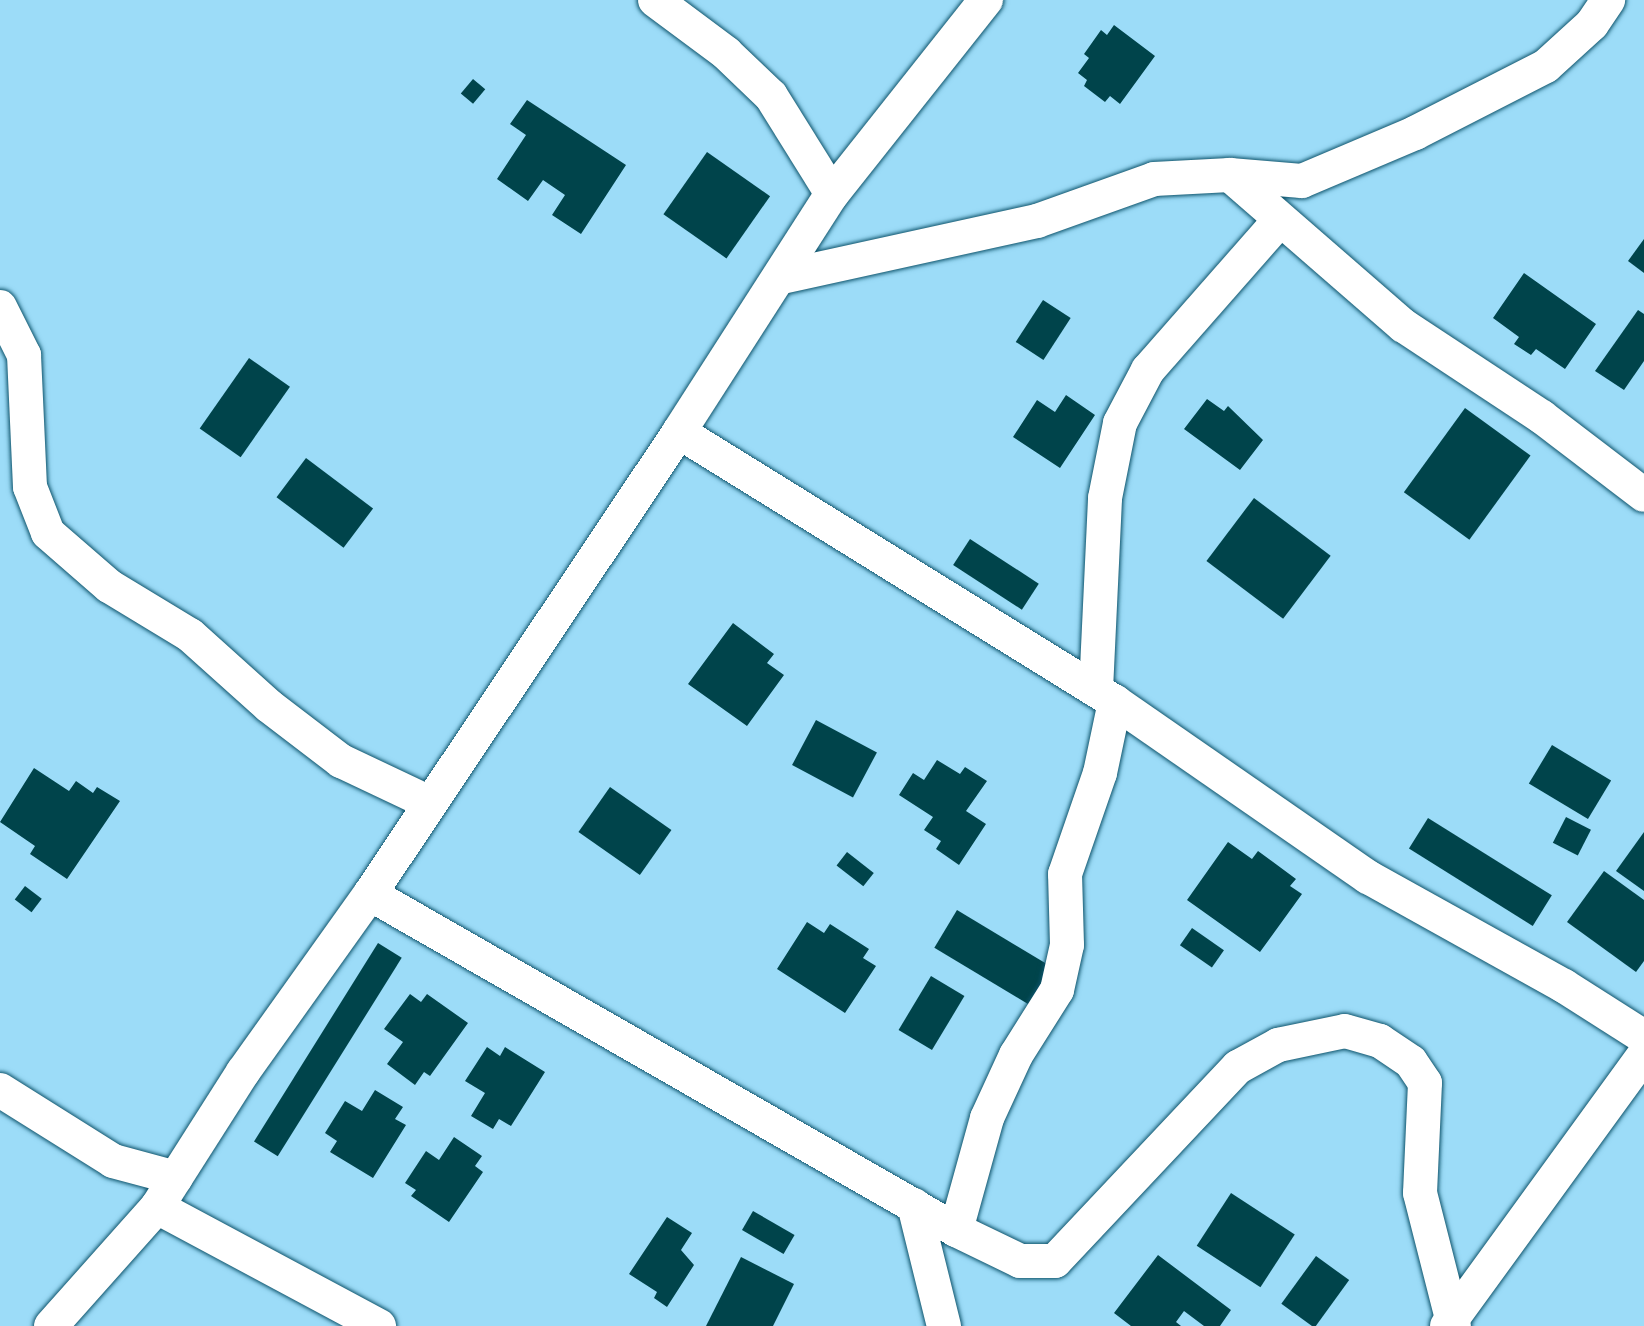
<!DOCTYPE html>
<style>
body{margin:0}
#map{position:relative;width:1644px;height:1326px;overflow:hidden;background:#9cdcf8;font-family:"Source Sans 3",sans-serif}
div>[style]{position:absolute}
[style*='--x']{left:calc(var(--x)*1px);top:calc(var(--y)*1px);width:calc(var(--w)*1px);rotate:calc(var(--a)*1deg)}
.building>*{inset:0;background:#00444b;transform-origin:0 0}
.roads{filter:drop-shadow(0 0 2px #0e546c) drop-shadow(0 0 2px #0e546c)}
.street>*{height:34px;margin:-17px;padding:0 17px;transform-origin:17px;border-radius:17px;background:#fff}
span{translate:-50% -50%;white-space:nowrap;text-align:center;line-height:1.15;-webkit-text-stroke:8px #e3f6fe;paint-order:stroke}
</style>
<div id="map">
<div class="building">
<i style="clip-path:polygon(1114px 25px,1155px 56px,1120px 104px,1110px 96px,1105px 102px,1084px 86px,1087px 80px,1078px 73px,1089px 58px,1084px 54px,1101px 30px,1107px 35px)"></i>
<i style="left:473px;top:79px;width:16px;height:19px;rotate:40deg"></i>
<i style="clip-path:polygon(527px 100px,626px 165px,581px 234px,552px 215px,565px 195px,543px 180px,528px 201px,497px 179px,526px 135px,510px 124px)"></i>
<i style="left:707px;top:152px;width:77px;height:76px;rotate:35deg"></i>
<i style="clip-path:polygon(1644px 239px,1644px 273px,1628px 261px)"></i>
<i style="clip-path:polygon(1524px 273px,1596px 324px,1565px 369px,1536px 349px,1531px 355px,1514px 344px,1519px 337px,1493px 318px)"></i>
<i style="left:1043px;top:300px;width:33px;height:50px;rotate:33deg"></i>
<i style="clip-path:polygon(1638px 310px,1644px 314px,1644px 361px,1624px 390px,1595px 371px)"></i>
<i style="left:249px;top:358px;width:50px;height:86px;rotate:35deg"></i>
<i style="clip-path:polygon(1066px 395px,1095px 415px,1060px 468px,1013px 437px,1037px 400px,1055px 412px)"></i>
<i style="clip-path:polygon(1207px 399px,1224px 411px,1228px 406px,1263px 440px,1240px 470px,1184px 429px)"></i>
<i style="left:1465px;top:408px;width:81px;height:104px;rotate:36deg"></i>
<i style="left:306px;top:458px;width:84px;height:49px;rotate:37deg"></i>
<i style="left:1254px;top:498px;width:96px;height:79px;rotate:37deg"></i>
<i style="left:970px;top:539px;width:82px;height:31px;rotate:33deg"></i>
<i style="clip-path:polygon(733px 623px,774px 654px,767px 663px,784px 675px,747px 726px,688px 684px)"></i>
<i style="left:816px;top:720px;width:69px;height:51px;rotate:28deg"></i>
<i style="left:1552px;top:745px;width:69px;height:45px;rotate:31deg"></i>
<i style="clip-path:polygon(937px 760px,960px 774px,965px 767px,987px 781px,966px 811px,986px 824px,959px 865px,936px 849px,941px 841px,924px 830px,933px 817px,899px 795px,913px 773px,924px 780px)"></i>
<i style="clip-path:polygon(34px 768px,69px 791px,76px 781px,93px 793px,97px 787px,120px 801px,67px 879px,30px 854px,35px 846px,0 822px)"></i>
<i style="left:610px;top:787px;width:75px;height:55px;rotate:35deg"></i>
<i style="left:1566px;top:817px;width:28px;height:29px;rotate:27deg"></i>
<i style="left:1428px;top:818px;width:146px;height:36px;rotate:32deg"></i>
<i style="clip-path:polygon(1644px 832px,1644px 891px,1616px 871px)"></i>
<i style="clip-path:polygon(1228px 842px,1252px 859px,1258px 851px,1296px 879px,1290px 886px,1302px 894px,1260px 952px,1187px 900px)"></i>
<i style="left:847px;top:852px;width:34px;height:17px;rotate:38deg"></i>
<i style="clip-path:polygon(1604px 871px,1644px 900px,1644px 961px,1636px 972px,1567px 922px)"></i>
<i style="left:25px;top:886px;width:21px;height:17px;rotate:37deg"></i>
<i style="left:957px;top:910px;width:115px;height:44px;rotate:31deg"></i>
<i style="clip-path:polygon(807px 922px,824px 933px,830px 924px,869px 949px,863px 958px,876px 966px,845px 1013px,777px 969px)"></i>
<i style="left:1192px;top:928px;width:39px;height:21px;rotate:35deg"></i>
<i style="left:378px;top:943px;width:28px;height:234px;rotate:32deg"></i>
<i style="left:931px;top:976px;width:39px;height:63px;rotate:31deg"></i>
<i style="clip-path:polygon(410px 994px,421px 1002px,427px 994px,468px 1023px,430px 1076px,424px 1072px,415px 1085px,387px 1064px,403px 1042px,384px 1029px)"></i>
<i style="clip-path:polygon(487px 1047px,500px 1056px,505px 1047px,545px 1072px,511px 1126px,499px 1119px,493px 1129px,471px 1116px,485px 1093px,465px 1081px)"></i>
<i style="clip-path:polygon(375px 1090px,403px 1107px,395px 1119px,406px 1125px,373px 1178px,330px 1152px,337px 1141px,325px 1133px,345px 1101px,362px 1111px)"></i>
<i style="clip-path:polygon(454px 1137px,482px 1156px,475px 1166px,483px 1172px,449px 1222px,411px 1196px,416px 1190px,405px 1183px,426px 1151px,439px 1160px)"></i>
<i style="left:1231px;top:1193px;width:76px;height:63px;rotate:33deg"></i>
<i style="left:753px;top:1211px;width:48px;height:22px;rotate:30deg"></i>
<i style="clip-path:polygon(667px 1217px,692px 1233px,681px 1250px,694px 1265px,667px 1307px,654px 1298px,657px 1292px,629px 1274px)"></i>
<i style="clip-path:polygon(1158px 1255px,1231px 1310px,1220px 1326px,1204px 1326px,1184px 1311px,1176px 1322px,1181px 1326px,1131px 1326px,1114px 1313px)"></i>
<i style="left:1316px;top:1256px;width:41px;height:59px;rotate:36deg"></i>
<i style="clip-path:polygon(741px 1257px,794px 1284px,773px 1326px,706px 1326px)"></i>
</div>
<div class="roads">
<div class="street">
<i style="--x:655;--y:0;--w:89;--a:36.7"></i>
<i style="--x:726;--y:53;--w:62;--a:43.7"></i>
<i style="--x:771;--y:96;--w:115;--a:58.1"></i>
<i style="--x:1230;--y:175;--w:230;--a:41"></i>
<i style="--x:1404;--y:326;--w:165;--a:33.4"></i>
<i style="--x:1542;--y:417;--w:128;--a:37.4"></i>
<i style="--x:782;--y:277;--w:261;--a:-12.4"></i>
<i style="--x:1037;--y:221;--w:124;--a:-19.7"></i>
<i style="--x:1154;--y:179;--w:76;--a:-3"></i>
<i style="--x:1230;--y:175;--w:72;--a:4.8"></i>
<i style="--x:1302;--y:181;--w:123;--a:-23"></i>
<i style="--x:1415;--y:133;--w:147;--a:-27.1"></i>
<i style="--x:1546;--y:66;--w:62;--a:-42.4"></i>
<i style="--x:1592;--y:24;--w:29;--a:-56"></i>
<i style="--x:0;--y:307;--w:54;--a:63.4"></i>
<i style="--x:24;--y:355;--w:132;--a:87.4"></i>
<i style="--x:30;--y:487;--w:49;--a:68.6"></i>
<i style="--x:48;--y:533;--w:81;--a:41"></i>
<i style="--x:109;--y:586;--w:95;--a:31.2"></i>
<i style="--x:190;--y:635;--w:106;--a:41.9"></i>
<i style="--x:269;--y:706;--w:91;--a:37.4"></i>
<i style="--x:341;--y:761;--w:98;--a:25.3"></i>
<i style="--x:679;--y:432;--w:513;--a:31.77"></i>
<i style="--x:1115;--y:702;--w:308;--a:34.7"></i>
<i style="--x:1368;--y:877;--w:224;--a:29.1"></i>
<i style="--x:1564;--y:986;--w:95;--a:32.5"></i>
<i style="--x:1096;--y:690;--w:192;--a:-87.3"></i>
<i style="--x:1105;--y:498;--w:76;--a:-78.7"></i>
<i style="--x:1120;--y:423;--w:60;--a:-62.2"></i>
<i style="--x:1148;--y:370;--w:200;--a:-48.7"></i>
<i style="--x:370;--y:894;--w:675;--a:29.83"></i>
<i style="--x:956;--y:1230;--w:71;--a:25.8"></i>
<i style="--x:1020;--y:1261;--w:35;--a:0"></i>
<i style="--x:1055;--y:1261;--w:267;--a:-46.7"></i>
<i style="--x:1238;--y:1067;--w:46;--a:-28.8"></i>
<i style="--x:1278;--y:1045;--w:68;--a:-11.8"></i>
<i style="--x:1345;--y:1031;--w:36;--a:16"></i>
<i style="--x:1380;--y:1041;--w:37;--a:34"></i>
<i style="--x:1411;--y:1062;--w:25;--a:56"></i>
<i style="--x:1425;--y:1083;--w:110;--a:92.6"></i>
<i style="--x:1420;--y:1193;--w:137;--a:75.7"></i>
<i style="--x:0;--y:1090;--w:133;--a:32.1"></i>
<i style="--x:113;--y:1161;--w:65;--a:15.1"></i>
<i style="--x:914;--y:1205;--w:125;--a:76.1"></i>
<i style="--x:157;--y:1207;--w:252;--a:28.2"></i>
<i style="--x:956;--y:1230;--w:116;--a:-74.5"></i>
<i style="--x:987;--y:1118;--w:69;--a:-65.3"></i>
<i style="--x:1016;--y:1055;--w:77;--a:-57.8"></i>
<i style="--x:1057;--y:990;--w:46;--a:-77.5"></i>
<i style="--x:1067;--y:945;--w:71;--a:-91.6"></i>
<i style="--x:1065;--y:874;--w:107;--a:-70.9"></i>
<i style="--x:1100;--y:773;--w:73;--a:-78.1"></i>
<i style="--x:51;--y:1326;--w:159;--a:-48.3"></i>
<i style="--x:157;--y:1207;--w:160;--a:-57.5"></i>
<i style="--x:243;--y:1072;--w:219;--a:-54.5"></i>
<i style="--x:370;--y:894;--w:556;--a:-56.22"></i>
<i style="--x:679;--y:432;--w:283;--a:-57.3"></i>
<i style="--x:832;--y:194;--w:248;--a:-51.6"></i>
<i style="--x:1447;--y:1326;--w:335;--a:-54"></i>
</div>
</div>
</div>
